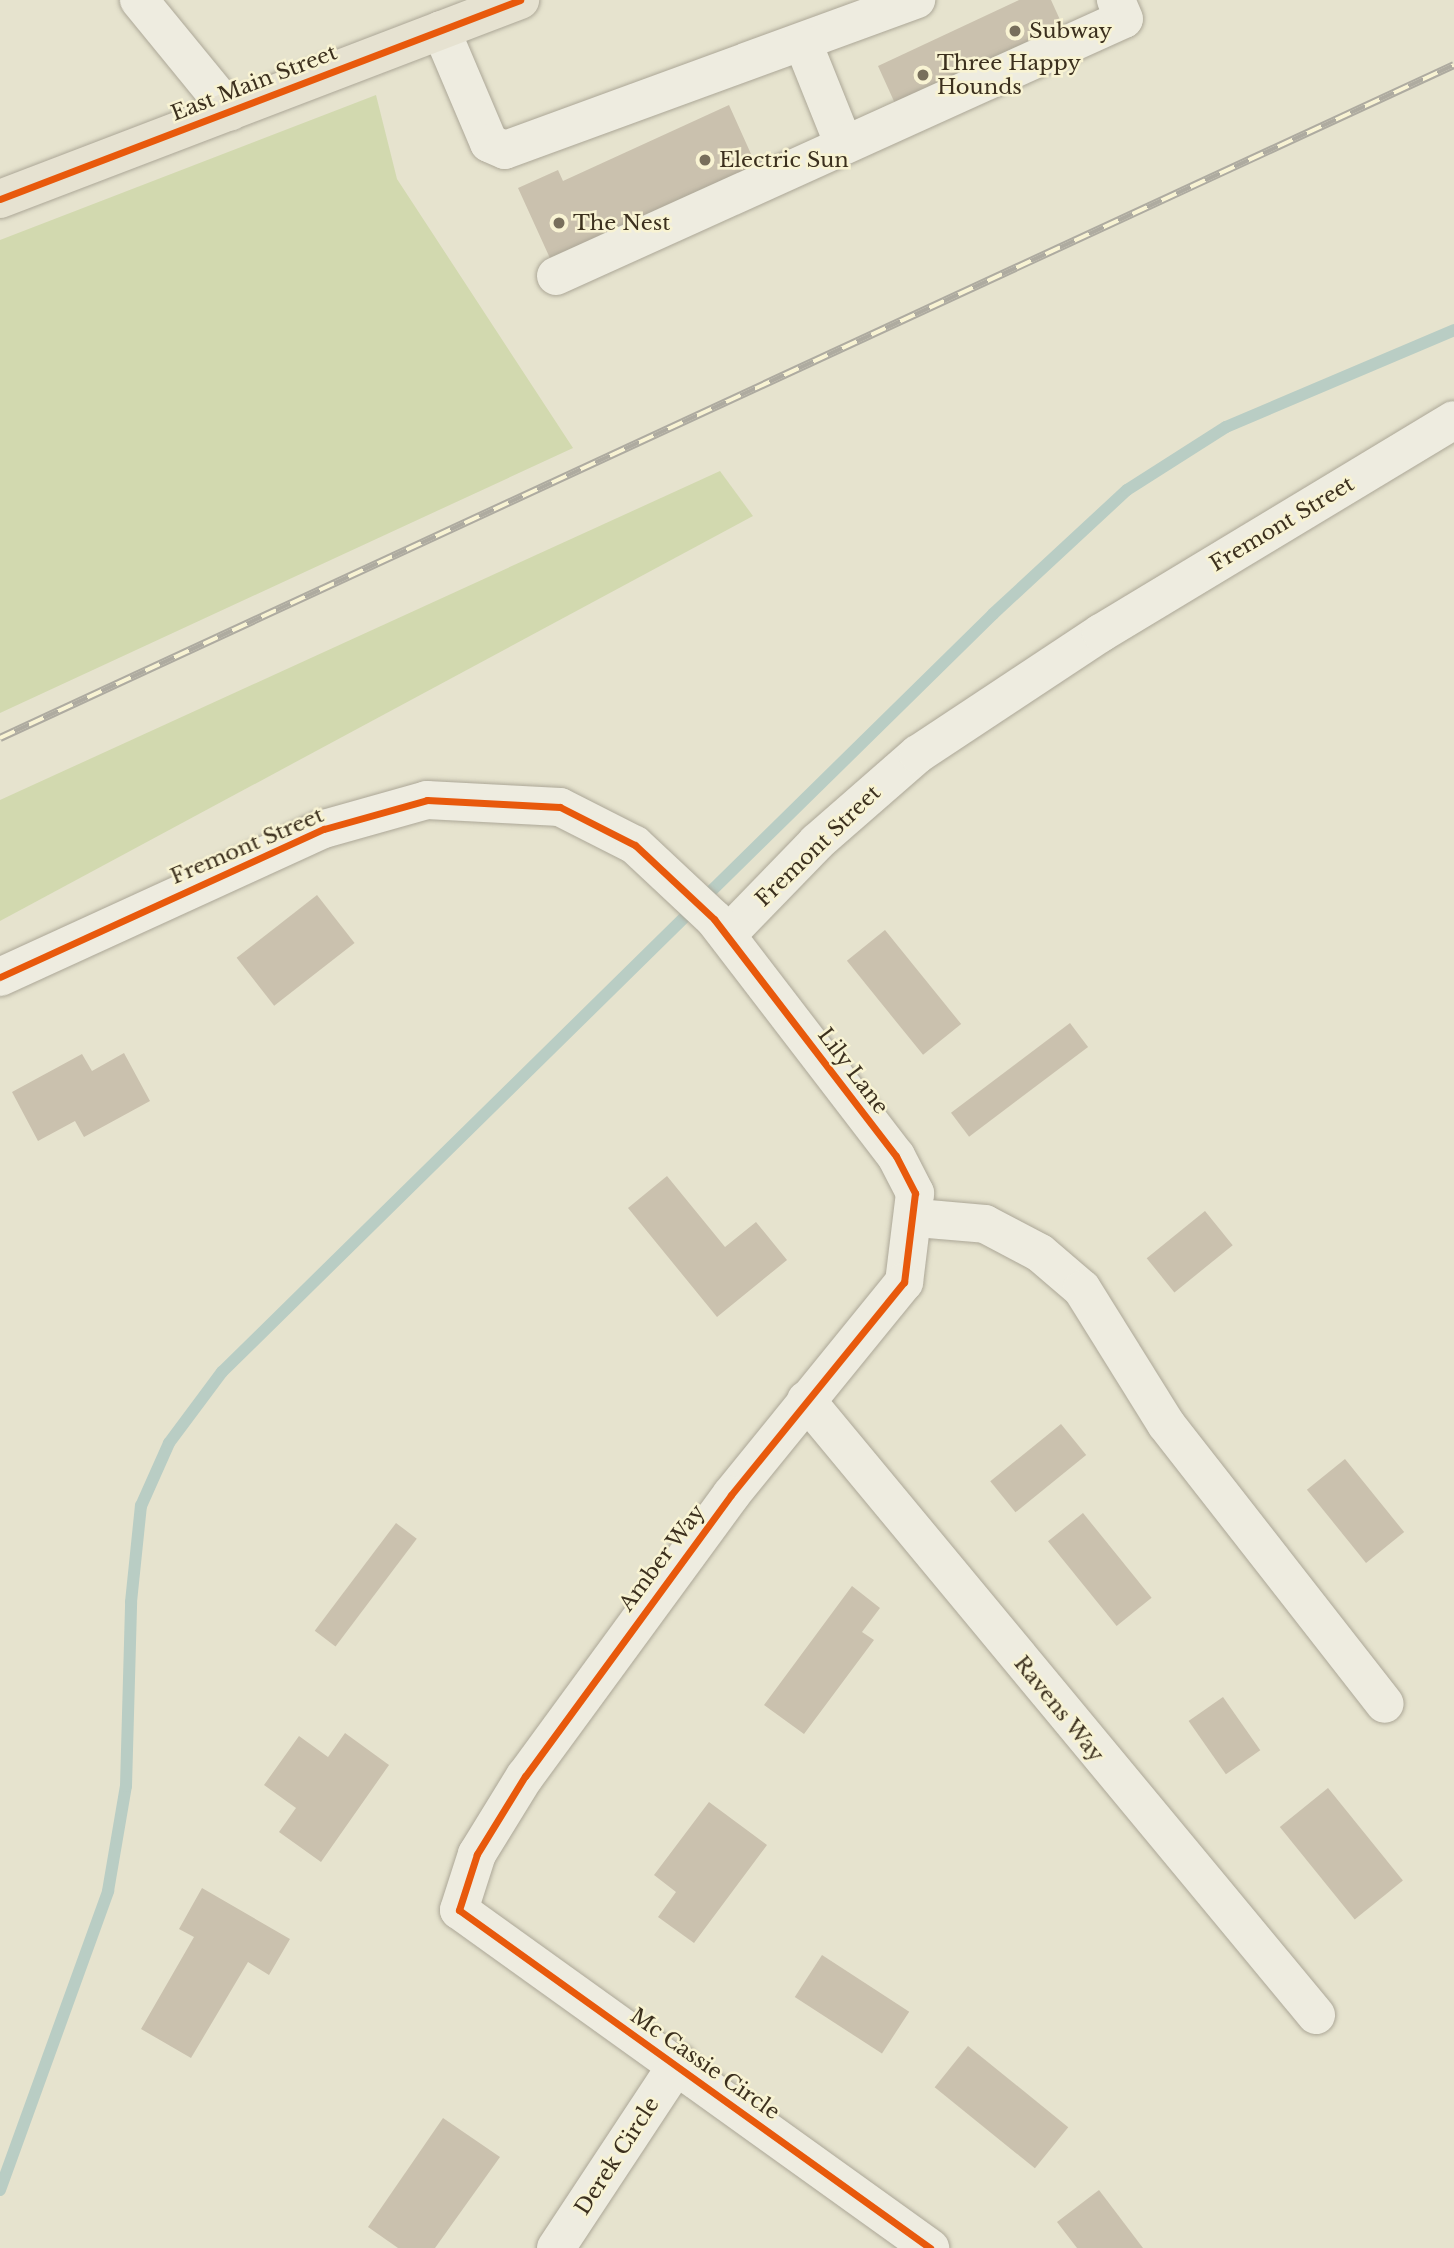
<!DOCTYPE html>
<style>
body{margin:0}
#map{position:relative;width:1454px;height:2248px;overflow:hidden;background:#e6e3ce;font-family:"Libre Baskerville",serif}
div>[style]{position:absolute}
[style*='--x']{left:calc(var(--x)*1px);top:calc(var(--y)*1px);width:calc(var(--w)*1px);rotate:calc(var(--a)*1deg)}
.green>*{inset:0;background:#d2d9af}
.stream>*{height:12px;margin:-6px;padding:0 6px;transform-origin:6px;border-radius:6px;background:#b9cdc4}
.building>*{inset:0;background:#cac1ae;transform-origin:0 0}
.roads{filter:drop-shadow(0 0 2px #aca797) drop-shadow(0 0 2px #aca797)}
.minor>*{height:38px;margin:-19px;padding:0 19px;transform-origin:19px;border-radius:19px;background:#eeece0}
.major>*{height:38px;margin:-19px;padding:0 19px;transform-origin:19px;border-radius:19px;background:#e6e2d1}
.rail>*{height:8px;margin-top:-4px;transform-origin:0;background:repeating-linear-gradient(90deg,#f8f3d3 0 16px,#aeaba0 0 32px);box-sizing:border-box;border-block:2px solid #aeaba0}
.cycleway>*{height:7px;margin:-3.5px;padding:0 3.5px;transform-origin:3.5px;border-radius:3.5px;background:#e8590c}
.dots>*{width:19px;height:19px;translate:-50% -50%;box-sizing:border-box;border:4px solid #f8f3d3;border-radius:50%}
span{translate:-50% -50%;white-space:nowrap;text-align:center;line-height:1.15;-webkit-text-stroke:5px #f8f3d3;paint-order:stroke}
.poi-label{font-size:21px;color:#3c301e}
.left{translate:0 -50%;text-align:left}
.street-label{font-size:21px;color:#3c301e}
</style>
<div id="map">
<div class="green">
<i style="clip-path:polygon(376px 95px,397px 179px,573px 448px,0 713px,0 240px)"></i>
<i style="clip-path:polygon(720px 471px,753px 516px,0 921px,0 800px)"></i>
</div>
<div class="stream">
<i style="--x:0;--y:2190;--w:318;--a:-70.1"></i>
<i style="--x:108;--y:1891;--w:107;--a:-80.3"></i>
<i style="--x:126;--y:1786;--w:184;--a:-88.4"></i>
<i style="--x:131;--y:1602;--w:97;--a:-84.1"></i>
<i style="--x:141;--y:1506;--w:69;--a:-66"></i>
<i style="--x:169;--y:1443;--w:89;--a:-53.3"></i>
<i style="--x:222;--y:1372;--w:1081;--a:-44.51"></i>
<i style="--x:993;--y:614;--w:183;--a:-42.8"></i>
<i style="--x:1127;--y:490;--w:117;--a:-32.5"></i>
<i style="--x:1226;--y:427;--w:248;--a:-23"></i>
</div>
<div class="building">
<i style="clip-path:polygon(1019px 0,1051px 0,1066px 33px,898px 110px,878px 66px)"></i>
<i style="clip-path:polygon(729px 105px,760px 174px,554px 267px,518px 188px,558px 170px,563px 181px)"></i>
<i style="left:317px;top:895px;width:61px;height:102px;rotate:52deg"></i>
<i style="left:885px;top:930px;width:121px;height:49px;rotate:51deg"></i>
<i style="left:1070px;top:1023px;width:30px;height:149px;rotate:53deg"></i>
<i style="clip-path:polygon(124px 1053px,150px 1101px,84px 1137px,75px 1121px,38px 1141px,12px 1092px,82px 1054px,92px 1071px)"></i>
<i style="clip-path:polygon(667px 1176px,725px 1247px,756px 1222px,787px 1260px,717px 1317px,628px 1208px)"></i>
<i style="left:1205px;top:1211px;width:44px;height:75px;rotate:51deg"></i>
<i style="left:1061px;top:1424px;width:40px;height:91px;rotate:51deg"></i>
<i style="left:1345px;top:1459px;width:94px;height:49px;rotate:51deg"></i>
<i style="left:1083px;top:1513px;width:109px;height:45px;rotate:51deg"></i>
<i style="left:396px;top:1523px;width:26px;height:135px;rotate:37deg"></i>
<i style="clip-path:polygon(852px 1586px,880px 1608px,862px 1632px,874px 1640px,804px 1734px,764px 1705px)"></i>
<i style="left:1223px;top:1697px;width:65px;height:42px;rotate:55deg"></i>
<i style="clip-path:polygon(345px 1733px,389px 1765px,321px 1862px,279px 1832px,296px 1808px,264px 1785px,299px 1736px,328px 1757px)"></i>
<i style="left:1328px;top:1788px;width:119px;height:62px;rotate:51deg"></i>
<i style="clip-path:polygon(709px 1802px,767px 1845px,694px 1943px,658px 1917px,676px 1892px,654px 1875px)"></i>
<i style="clip-path:polygon(202px 1888px,290px 1939px,269px 1975px,248px 1962px,191px 2058px,141px 2029px,194px 1937px,179px 1929px)"></i>
<i style="left:822px;top:1955px;width:104px;height:50px;rotate:33deg"></i>
<i style="left:968px;top:2046px;width:129px;height:53px;rotate:39deg"></i>
<i style="clip-path:polygon(443px 2118px,500px 2157px,435px 2248px,398px 2248px,368px 2227px)"></i>
<i style="clip-path:polygon(1099px 2190px,1143px 2248px,1077px 2248px,1057px 2222px)"></i>
</div>
<div class="roads">
<div class="minor">
<i style="--x:139;--y:0;--w:144;--a:50.7"></i>
<i style="--x:441;--y:30;--w:123;--a:67"></i>
<i style="--x:489;--y:143;--w:17;--a:24"></i>
<i style="--x:505;--y:150;--w:438;--a:-20.1"></i>
<i style="--x:803;--y:43;--w:110;--a:68.1"></i>
<i style="--x:556;--y:276;--w:623;--a:-24.35"></i>
<i style="--x:1124;--y:19;--w:21;--a:-113"></i>
<i style="--x:728;--y:934;--w:128;--a:-45.9"></i>
<i style="--x:817;--y:842;--w:134;--a:-41.1"></i>
<i style="--x:918;--y:754;--w:219;--a:-33.5"></i>
<i style="--x:1101;--y:633;--w:412;--a:-31.1"></i>
<i style="--x:0;--y:977;--w:356;--a:-24.6"></i>
<i style="--x:324;--y:829;--w:107;--a:-15.7"></i>
<i style="--x:427;--y:800;--w:133;--a:3"></i>
<i style="--x:560;--y:807;--w:84;--a:26.9"></i>
<i style="--x:635;--y:845;--w:108;--a:43.1"></i>
<i style="--x:714;--y:919;--w:299;--a:52.5"></i>
<i style="--x:896;--y:1156;--w:42;--a:62.8"></i>
<i style="--x:915;--y:1193;--w:90;--a:97"></i>
<i style="--x:904;--y:1282;--w:274;--a:129.1"></i>
<i style="--x:731;--y:1495;--w:348;--a:126.2"></i>
<i style="--x:525;--y:1776;--w:92;--a:121.6"></i>
<i style="--x:477;--y:1854;--w:59;--a:107.8"></i>
<i style="--x:459;--y:1910;--w:580;--a:35.66"></i>
<i style="--x:917;--y:1218;--w:68;--a:5"></i>
<i style="--x:985;--y:1224;--w:62;--a:27.8"></i>
<i style="--x:1040;--y:1253;--w:55;--a:40.6"></i>
<i style="--x:1082;--y:1289;--w:159;--a:58.1"></i>
<i style="--x:1166;--y:1424;--w:355;--a:52"></i>
<i style="--x:806;--y:1400;--w:799;--a:50.33"></i>
<i style="--x:556;--y:2248;--w:222;--a:-56.6"></i>
</div>
<div class="major">
<i style="--x:0;--y:199;--w:557;--a:-20.94"></i>
</div>
</div>
<div class="rail">
<i style="--x:0;--y:738;--w:1602;--a:-24.84"></i>
</div>
<div class="cycleway">
<i style="--x:0;--y:199;--w:557;--a:-20.94"></i>
<i style="--x:0;--y:977;--w:356;--a:-24.6"></i>
<i style="--x:324;--y:829;--w:107;--a:-15.7"></i>
<i style="--x:427;--y:800;--w:133;--a:3"></i>
<i style="--x:560;--y:807;--w:84;--a:26.9"></i>
<i style="--x:635;--y:845;--w:108;--a:43.1"></i>
<i style="--x:714;--y:919;--w:299;--a:52.5"></i>
<i style="--x:896;--y:1156;--w:42;--a:62.8"></i>
<i style="--x:915;--y:1193;--w:90;--a:97"></i>
<i style="--x:904;--y:1282;--w:274;--a:129.1"></i>
<i style="--x:731;--y:1495;--w:348;--a:126.2"></i>
<i style="--x:525;--y:1776;--w:92;--a:121.6"></i>
<i style="--x:477;--y:1854;--w:59;--a:107.8"></i>
<i style="--x:459;--y:1910;--w:580;--a:35.66"></i>
</div>
<div class="dots">
<i style="left:1015px;top:31px;background:#786f5c"></i>
<i style="left:923px;top:75px;background:#786f5c"></i>
<i style="left:705px;top:160px;background:#786f5c"></i>
<i style="left:559px;top:223px;background:#786f5c"></i>
</div>
<div class="poi-label">
<span class="left" style="left:1029px;top:31px">Subway</span>
<span class="left" style="left:937px;top:75px">Three Happy<br>Hounds</span>
<span class="left" style="left:719px;top:160px">Electric Sun</span>
<span class="left" style="left:573px;top:223px">The Nest</span>
</div>
<div class="street-label">
<span style="left:254px;top:83px;rotate:-21deg">East Main Street</span>
<span style="left:1282px;top:524px;rotate:-31deg">Fremont Street</span>
<span style="left:247px;top:846px;rotate:-23deg">Fremont Street</span>
<span style="left:818px;top:846px;rotate:-44deg">Fremont Street</span>
<span style="left:853px;top:1071px;rotate:53deg">Lily Lane</span>
<span style="left:662px;top:1558px;rotate:-53deg">Amber Way</span>
<span style="left:1059px;top:1709px;rotate:51deg">Ravens Way</span>
<span style="left:705px;top:2064px;rotate:35deg">Mc Cassie Circle</span>
<span style="left:617px;top:2156px;rotate:-57deg">Derek Circle</span>
</div>
</div>
